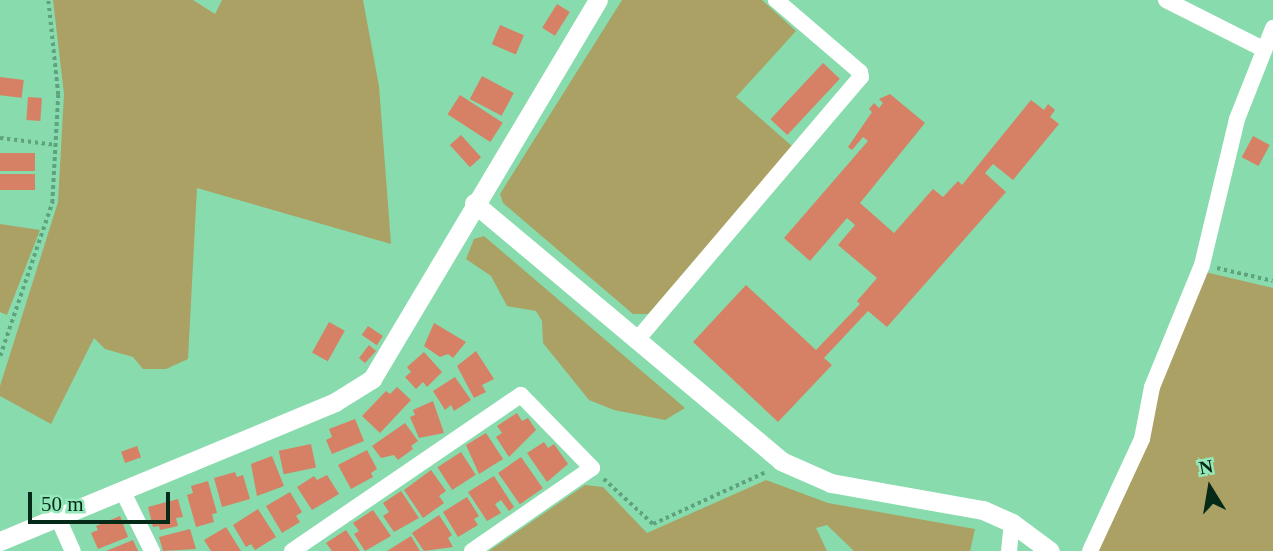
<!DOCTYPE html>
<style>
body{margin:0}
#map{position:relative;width:1273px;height:551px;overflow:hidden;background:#87dbac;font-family:"Times New Roman",serif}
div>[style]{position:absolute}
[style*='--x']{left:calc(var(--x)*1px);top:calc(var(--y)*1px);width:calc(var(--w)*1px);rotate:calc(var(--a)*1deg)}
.green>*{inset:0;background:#aca164}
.building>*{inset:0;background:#d68165;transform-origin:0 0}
.path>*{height:3.5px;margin-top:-1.75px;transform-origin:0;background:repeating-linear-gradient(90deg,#5ea37d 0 3.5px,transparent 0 7px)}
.minor>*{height:16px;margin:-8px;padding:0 8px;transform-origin:8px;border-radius:8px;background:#fff}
.tertiary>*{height:19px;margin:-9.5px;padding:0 9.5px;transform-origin:9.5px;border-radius:9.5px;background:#fff}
span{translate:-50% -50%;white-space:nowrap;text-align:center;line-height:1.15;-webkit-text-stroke:5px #94e8b9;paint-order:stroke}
.north{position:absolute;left:1175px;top:453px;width:70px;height:70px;-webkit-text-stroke:5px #94e8b9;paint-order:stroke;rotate:349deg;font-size:19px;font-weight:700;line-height:28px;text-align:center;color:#052a18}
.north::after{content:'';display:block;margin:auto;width:24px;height:32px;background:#052a18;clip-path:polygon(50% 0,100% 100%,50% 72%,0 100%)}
.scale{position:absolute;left:28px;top:492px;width:142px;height:32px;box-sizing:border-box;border:4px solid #052a18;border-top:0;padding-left:9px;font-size:21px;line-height:24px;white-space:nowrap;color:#052a18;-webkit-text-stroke:5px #94e8b9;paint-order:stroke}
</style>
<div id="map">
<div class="green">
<i style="clip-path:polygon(53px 0,193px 0,215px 14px,222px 0,363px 0,379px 86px,391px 244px,197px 188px,188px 359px,166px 369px,143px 369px,133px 357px,105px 349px,94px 338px,51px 424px,0 396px,0 386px,58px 202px,64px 94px)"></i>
<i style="clip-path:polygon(622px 0,762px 0,796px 31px,736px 97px,793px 147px,648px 314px,633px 314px,503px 203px,500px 194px)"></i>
<i style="clip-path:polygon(0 224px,40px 230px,7px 315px,0 312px)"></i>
<i style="clip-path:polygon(484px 236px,685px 408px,665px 420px,614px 410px,589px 400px,543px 343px,542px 321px,536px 311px,507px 306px,491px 276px,466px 259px,474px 239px)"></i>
<i style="clip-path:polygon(1205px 272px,1273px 288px,1273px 551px,1096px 551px)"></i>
<i style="clip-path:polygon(766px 480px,828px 503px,975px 529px,970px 551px,854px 551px,827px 525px,816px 528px,827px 551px,489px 551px,585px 485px,603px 487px,647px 533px)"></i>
</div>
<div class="building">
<i style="left:557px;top:4px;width:15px;height:28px;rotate:32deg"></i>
<i style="left:500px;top:25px;width:26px;height:21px;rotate:23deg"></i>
<i style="left:823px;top:63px;width:23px;height:77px;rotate:43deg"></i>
<i style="left:482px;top:76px;width:36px;height:26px;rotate:28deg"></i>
<i style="left:0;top:77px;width:24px;height:18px;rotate:7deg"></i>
<i style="clip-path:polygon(890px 94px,925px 123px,860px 203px,894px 233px,933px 189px,943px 197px,958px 181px,962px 185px,1031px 100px,1044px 110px,1048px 104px,1055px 110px,1050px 117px,1059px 124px,1013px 180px,993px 164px,985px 173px,1006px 192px,887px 327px,868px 311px,824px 358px,832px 365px,778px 422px,693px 342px,746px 285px,816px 350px,860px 304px,857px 301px,877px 278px,838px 245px,855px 225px,847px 218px,810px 261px,784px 238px,868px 141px,863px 137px,852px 150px,848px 147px,872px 112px,869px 109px,874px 103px,879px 108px,883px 103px,879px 99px)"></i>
<i style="left:460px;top:95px;width:51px;height:23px;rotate:33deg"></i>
<i style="left:28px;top:97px;width:14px;height:23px;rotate:4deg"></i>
<i style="left:461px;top:135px;width:30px;height:15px;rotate:48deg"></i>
<i style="left:1253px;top:136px;width:19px;height:24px;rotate:28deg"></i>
<i style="left:0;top:153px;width:35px;height:18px"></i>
<i style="left:35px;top:174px;width:16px;height:35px;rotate:90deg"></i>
<i style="left:329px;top:322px;width:18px;height:35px;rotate:29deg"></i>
<i style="clip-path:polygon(434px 323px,466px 342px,453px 358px,448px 354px,440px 357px,424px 346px)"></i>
<i style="left:368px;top:326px;width:18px;height:11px;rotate:34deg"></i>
<i style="clip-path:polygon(369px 345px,376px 351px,365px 363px,359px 358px)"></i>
<i style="clip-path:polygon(476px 351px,494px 379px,482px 385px,486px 392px,474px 398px,457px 366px)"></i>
<i style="clip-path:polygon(424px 352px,442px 372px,427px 387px,423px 382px,416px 389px,405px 377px,411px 372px,407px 367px)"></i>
<i style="clip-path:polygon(455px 377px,471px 400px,454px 411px,451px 405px,445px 410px,433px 391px)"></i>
<i style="clip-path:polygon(397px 387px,411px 400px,380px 433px,362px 416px,386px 391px,390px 394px)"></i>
<i style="clip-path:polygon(433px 401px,444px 433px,419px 438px,410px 417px,415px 415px,413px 410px)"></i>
<i style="clip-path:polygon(517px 413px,522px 421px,528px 418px,536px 430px,509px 457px,496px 437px,502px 433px,497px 426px)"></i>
<i style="clip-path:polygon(355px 419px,364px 441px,332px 454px,326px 440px,332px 437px,329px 429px)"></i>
<i style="clip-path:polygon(405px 423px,418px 441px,411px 446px,413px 449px,398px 460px,394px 455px,381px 458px,372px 446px)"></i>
<i style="clip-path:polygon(486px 433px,503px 459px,479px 474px,466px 445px)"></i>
<i style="clip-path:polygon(544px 442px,548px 448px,554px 444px,568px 464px,547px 482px,527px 453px)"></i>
<i style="left:311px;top:444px;width:24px;height:33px;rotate:78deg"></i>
<i style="left:137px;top:446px;width:12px;height:17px;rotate:70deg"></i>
<i style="clip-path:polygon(367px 450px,377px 469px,371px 473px,373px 477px,351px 489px,338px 465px)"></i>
<i style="left:461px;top:452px;width:27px;height:28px;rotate:57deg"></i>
<i style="clip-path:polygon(272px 456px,284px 486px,257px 496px,251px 464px)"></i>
<i style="left:521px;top:457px;width:38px;height:28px;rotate:55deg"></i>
<i style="clip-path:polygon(431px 470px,446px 491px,439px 496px,444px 503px,423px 518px,404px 490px)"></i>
<i style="clip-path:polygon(235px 472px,237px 477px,243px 475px,250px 499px,222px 507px,214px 478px)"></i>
<i style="clip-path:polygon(327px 475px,339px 494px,312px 510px,297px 487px,314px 476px,317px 480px)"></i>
<i style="clip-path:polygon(494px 476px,514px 507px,509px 511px,501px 500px,495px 504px,501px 513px,487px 521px,468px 492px)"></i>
<i style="clip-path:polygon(208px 481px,217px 513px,212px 514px,214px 522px,196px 527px,187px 495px,193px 493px,191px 486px)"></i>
<i style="clip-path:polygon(401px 491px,419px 518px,394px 532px,383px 516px,389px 512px,383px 503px)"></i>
<i style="clip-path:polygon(290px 492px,302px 512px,296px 516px,300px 522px,282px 533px,266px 506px)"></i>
<i style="clip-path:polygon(467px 497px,479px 516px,474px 519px,478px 525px,458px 537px,443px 512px)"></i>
<i style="clip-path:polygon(178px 499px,183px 517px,176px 518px,178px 526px,160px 530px,159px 526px,153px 527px,148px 507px)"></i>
<i style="clip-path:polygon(258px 509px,276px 537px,255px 550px,251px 544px,246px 547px,233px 525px)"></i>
<i style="clip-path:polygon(373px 510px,391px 536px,365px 551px,354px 534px,359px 531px,353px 523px)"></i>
<i style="clip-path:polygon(439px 515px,452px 535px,448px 538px,453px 547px,424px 551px,412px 533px)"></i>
<i style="clip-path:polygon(120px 516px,128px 537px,98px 549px,91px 533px,98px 530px,96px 526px)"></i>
<i style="clip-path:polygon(226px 527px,241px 551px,211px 551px,204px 540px)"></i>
<i style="clip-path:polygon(190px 529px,196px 549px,163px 551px,159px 537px)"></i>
<i style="clip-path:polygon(346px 530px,360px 551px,332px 551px,326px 543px)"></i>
<i style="clip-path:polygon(411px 536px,420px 551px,387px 551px)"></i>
<i style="clip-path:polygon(133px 540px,138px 551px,106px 551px)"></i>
</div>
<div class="path">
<i style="--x:0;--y:138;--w:57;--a:7"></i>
<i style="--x:1217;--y:268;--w:57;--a:13.1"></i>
<i style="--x:0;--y:356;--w:162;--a:-71.2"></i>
<i style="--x:52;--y:203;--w:108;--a:-86.8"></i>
<i style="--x:58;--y:95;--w:96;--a:-96"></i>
<i style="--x:604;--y:479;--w:67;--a:42.6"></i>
<i style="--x:653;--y:524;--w:124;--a:-24.7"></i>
</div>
<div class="minor">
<i style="--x:1166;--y:0;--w:109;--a:26.8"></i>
<i style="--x:636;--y:341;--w:347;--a:-49.6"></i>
<i style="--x:861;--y:77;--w:5;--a:-101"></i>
<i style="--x:860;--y:72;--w:111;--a:-139.4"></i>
<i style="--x:123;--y:492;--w:66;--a:63.8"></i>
<i style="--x:58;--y:518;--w:36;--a:66"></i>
<i style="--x:292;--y:551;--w:277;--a:-34.3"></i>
<i style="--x:521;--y:395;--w:102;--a:45.8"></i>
<i style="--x:592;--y:468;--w:146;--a:145.3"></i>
<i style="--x:1009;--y:551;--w:28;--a:-84"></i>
<i style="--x:1090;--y:551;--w:123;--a:-65.1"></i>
<i style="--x:1142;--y:439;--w:53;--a:-79.1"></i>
<i style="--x:1152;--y:387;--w:132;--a:-67.7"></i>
<i style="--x:1202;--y:265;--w:150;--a:-76.5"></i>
<i style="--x:1237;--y:119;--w:98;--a:-68.4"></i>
</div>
<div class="tertiary">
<i style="--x:474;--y:203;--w:401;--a:40"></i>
<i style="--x:781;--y:461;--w:55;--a:23.7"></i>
<i style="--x:831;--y:483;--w:154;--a:10.1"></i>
<i style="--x:983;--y:510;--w:32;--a:24"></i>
<i style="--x:1012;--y:523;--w:47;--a:36.4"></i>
<i style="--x:0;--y:541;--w:363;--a:-22.5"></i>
<i style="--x:335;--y:402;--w:44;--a:-31.9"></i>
<i style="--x:372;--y:379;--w:441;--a:-59.2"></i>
</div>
<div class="north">N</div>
<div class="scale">50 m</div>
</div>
